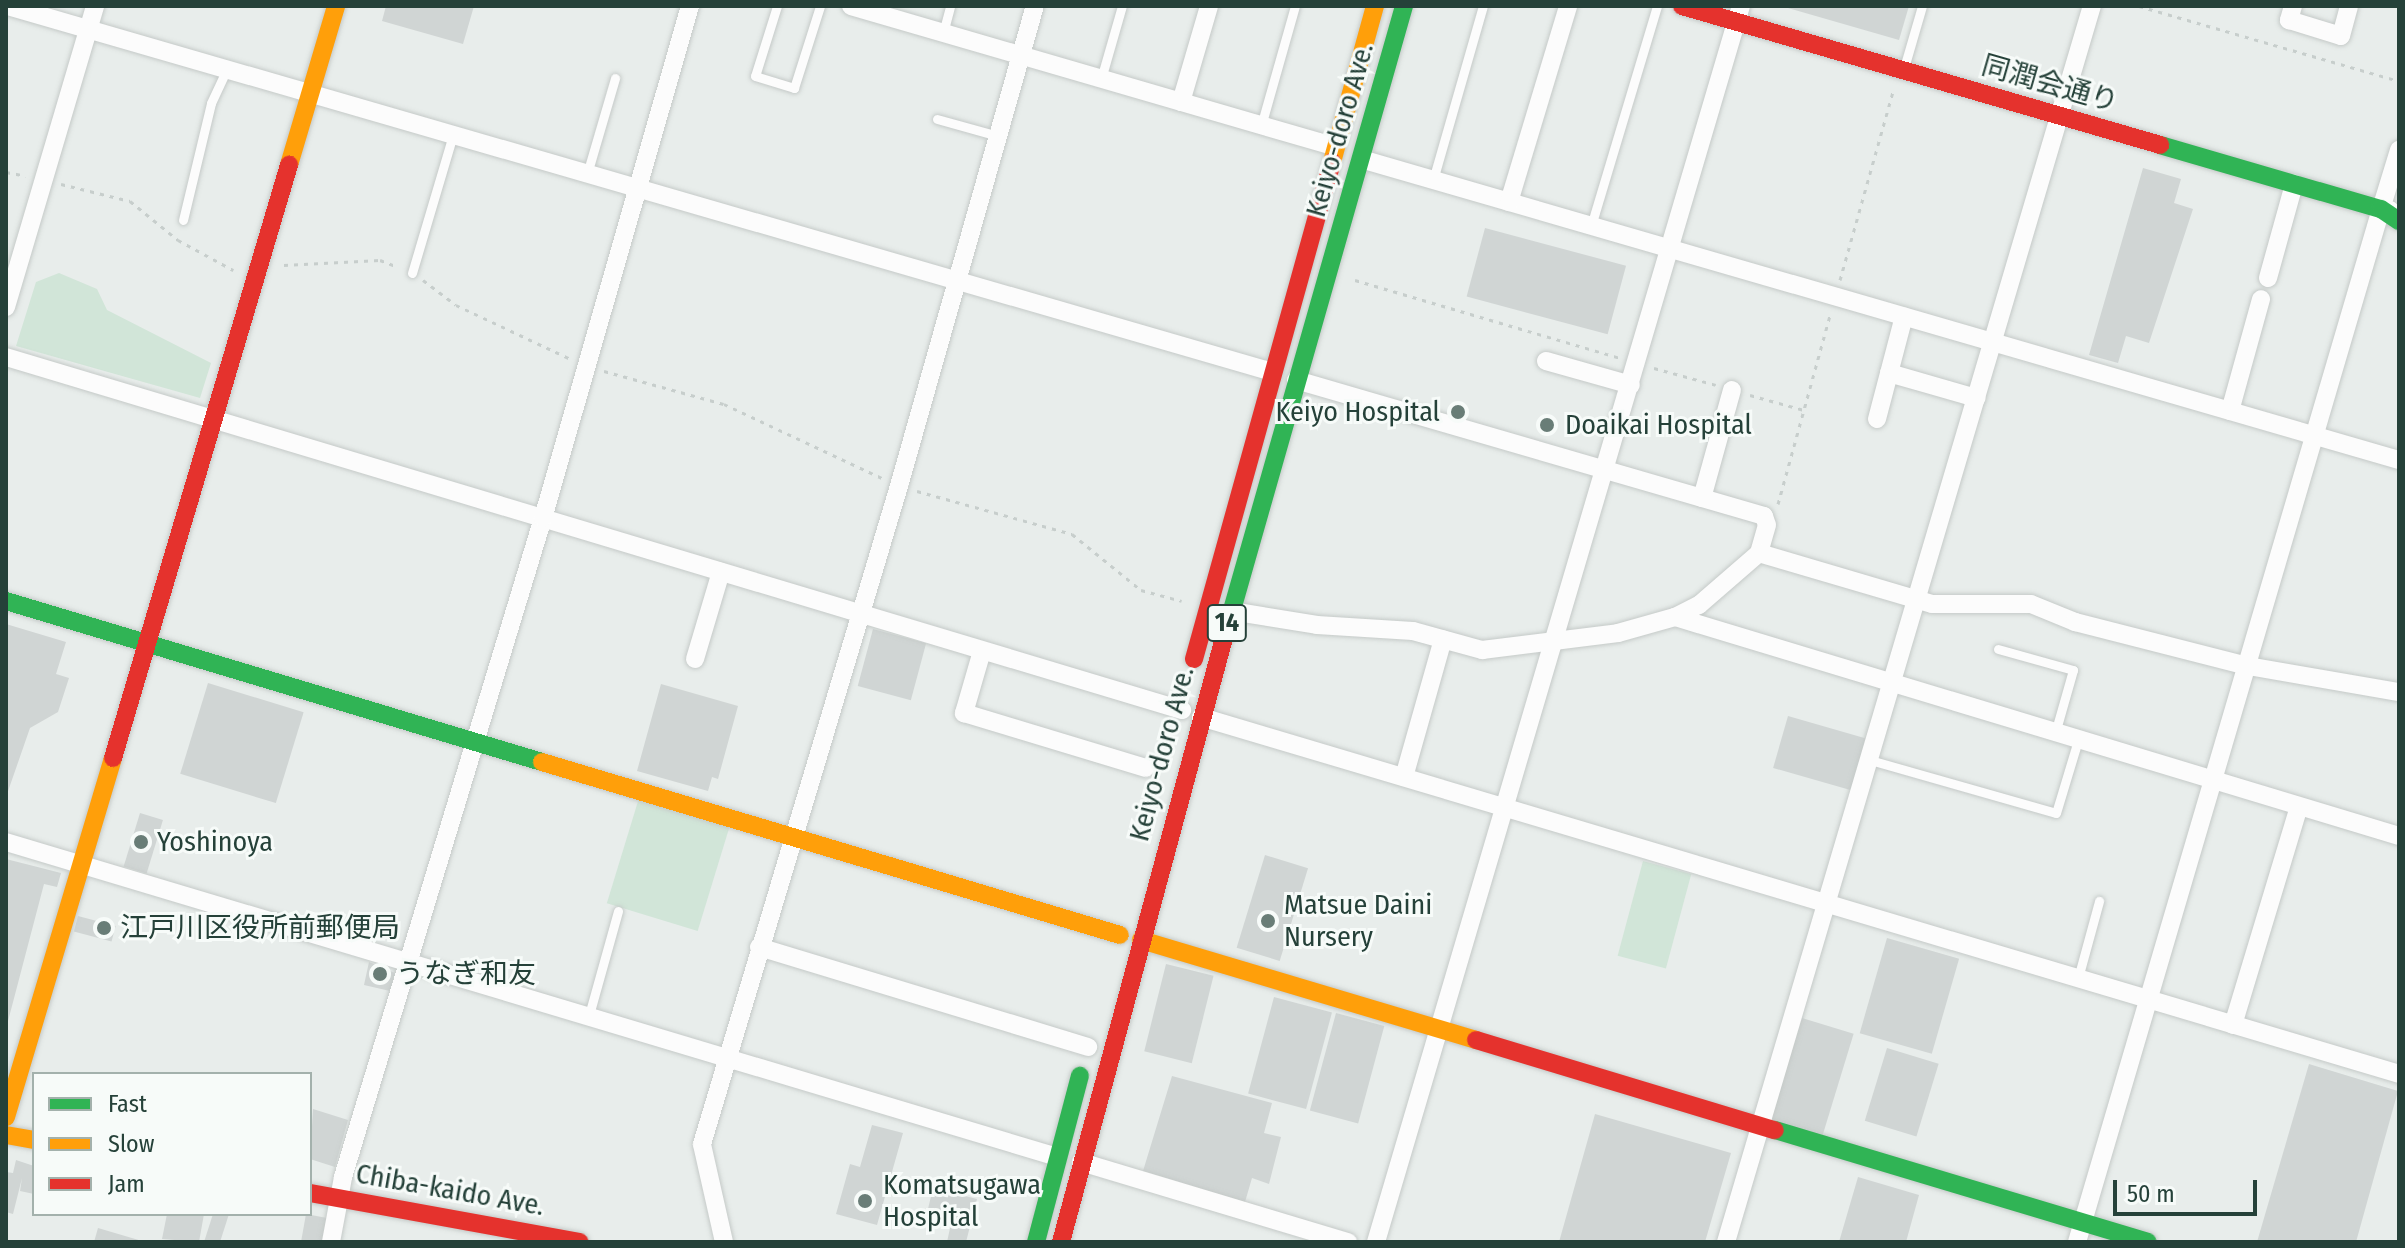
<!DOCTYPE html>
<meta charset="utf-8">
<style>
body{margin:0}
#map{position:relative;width:2405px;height:1248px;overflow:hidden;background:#e8edeb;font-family:"Fira Sans Condensed","Noto Sans JP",sans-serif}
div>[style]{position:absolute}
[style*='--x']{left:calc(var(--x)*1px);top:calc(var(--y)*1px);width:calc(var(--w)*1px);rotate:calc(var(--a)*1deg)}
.green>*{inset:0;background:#d1e5d8;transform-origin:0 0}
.building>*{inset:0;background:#d0d5d4;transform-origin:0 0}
.path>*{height:3px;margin-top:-1.5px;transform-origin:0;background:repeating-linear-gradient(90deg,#c7cecc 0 4px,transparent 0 10px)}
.roads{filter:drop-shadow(0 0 2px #c5cac8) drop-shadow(0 0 2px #c5cac8)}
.lane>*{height:9px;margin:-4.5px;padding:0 4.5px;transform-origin:4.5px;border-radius:4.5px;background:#fcfcfc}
.street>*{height:18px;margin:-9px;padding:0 9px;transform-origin:9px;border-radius:9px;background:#fcfcfc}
.fast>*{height:18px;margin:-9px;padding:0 9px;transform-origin:9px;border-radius:9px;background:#30b455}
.slow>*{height:18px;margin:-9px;padding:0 9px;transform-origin:9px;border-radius:9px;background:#ff9f0a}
.jam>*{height:18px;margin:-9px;padding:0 9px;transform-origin:9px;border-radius:9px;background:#e5322d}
.dots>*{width:22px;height:22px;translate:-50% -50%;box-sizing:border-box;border:4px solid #f7fbf9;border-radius:50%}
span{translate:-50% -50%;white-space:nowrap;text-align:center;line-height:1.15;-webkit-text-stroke:6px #f7fbf9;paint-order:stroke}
.shield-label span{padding:2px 6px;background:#f7fbf9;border:2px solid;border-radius:6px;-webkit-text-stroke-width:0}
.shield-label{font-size:26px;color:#254139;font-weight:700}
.street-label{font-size:28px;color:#254139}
.poi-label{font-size:28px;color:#254139}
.right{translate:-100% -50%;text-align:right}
.left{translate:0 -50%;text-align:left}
.frame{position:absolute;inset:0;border:8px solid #254139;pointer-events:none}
.legend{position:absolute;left:32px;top:1072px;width:280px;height:144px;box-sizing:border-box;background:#f7fbf9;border:2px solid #a3b1ac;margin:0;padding:10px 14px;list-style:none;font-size:24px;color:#254139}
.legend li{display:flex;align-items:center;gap:16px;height:40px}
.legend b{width:40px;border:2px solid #a3b1ac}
.scale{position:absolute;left:2113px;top:1180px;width:144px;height:36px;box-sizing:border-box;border:4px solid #254139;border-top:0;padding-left:10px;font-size:24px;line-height:28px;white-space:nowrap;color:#254139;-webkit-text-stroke:6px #f7fbf9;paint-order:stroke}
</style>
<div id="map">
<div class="green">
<i style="clip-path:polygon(59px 273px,97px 289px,107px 310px,211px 363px,200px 398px,16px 346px,36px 282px)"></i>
<i style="left:639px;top:798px;width:95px;height:110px;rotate:17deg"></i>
<i style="left:1643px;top:861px;width:50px;height:98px;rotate:15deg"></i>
</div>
<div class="building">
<i style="clip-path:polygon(386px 6px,474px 6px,463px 44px,382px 21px)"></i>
<i style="clip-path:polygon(1781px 6px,1909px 6px,1899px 40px)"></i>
<i style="clip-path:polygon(2143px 168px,2181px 179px,2174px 203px,2193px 209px,2149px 343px,2126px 336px,2118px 363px,2089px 355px)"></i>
<i style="left:1485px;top:228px;width:146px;height:71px;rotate:15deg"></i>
<i style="clip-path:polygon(6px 624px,66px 642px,56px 674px,69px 678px,58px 712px,30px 728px,6px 797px)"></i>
<i style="left:873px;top:629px;width:55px;height:59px;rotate:15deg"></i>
<i style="left:208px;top:683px;width:100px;height:95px;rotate:17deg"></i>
<i style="clip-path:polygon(661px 684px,738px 706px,718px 779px,712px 777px,708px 791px,637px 771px)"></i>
<i style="left:1788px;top:716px;width:83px;height:54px;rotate:16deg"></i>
<i style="left:140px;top:813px;width:24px;height:56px;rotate:17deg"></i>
<i style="left:1265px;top:855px;width:45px;height:97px;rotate:17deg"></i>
<i style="clip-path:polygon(6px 859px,61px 873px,57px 887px,44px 884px,7px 1025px)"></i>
<i style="left:78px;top:916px;width:39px;height:16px;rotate:15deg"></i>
<i style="left:1887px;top:938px;width:75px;height:99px;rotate:16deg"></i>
<i style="clip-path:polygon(369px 962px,395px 973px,390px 991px,364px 985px)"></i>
<i style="left:1166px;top:964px;width:49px;height:90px;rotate:14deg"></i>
<i style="left:1274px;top:997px;width:60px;height:100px;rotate:15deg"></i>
<i style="left:1336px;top:1013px;width:50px;height:101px;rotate:15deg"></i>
<i style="left:1802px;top:1018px;width:54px;height:109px;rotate:17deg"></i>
<i style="left:1887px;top:1048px;width:54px;height:76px;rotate:17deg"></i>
<i style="clip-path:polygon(2309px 1064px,2398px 1091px,2356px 1242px,2257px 1242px)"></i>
<i style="clip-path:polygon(1172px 1076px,1272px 1103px,1264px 1133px,1281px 1137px,1269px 1184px,1252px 1178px,1245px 1202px,1143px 1171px)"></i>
<i style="clip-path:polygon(313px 1109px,348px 1120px,335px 1167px,310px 1159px)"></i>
<i style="clip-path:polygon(1595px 1114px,1731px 1153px,1705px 1242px,1559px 1242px)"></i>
<i style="clip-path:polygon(872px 1125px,903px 1133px,877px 1225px,836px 1214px,850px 1164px,860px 1167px)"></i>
<i style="clip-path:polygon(16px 1160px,34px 1166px,34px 1194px,20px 1191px,22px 1178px,13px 1214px,6px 1212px,6px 1172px,13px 1173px)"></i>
<i style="clip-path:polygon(1858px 1177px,1919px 1195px,1906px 1242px,1839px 1242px)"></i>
<i style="clip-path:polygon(933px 1188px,977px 1199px,966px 1242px,947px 1242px,952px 1219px,927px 1213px)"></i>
<i style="clip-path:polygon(167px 1214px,204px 1214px,199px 1242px,162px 1239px)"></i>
<i style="clip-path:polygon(213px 1214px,229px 1214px,220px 1242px,204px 1242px)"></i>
<i style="clip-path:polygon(306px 1214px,327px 1218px,322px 1242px,301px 1242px)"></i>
<i style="clip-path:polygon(98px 1228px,142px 1241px,142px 1242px,94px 1242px)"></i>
</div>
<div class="path">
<i style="--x:2139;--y:6;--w:271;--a:16.1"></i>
<i style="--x:6;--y:172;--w:20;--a:11"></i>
<i style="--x:61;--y:184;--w:71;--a:13.8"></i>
<i style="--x:130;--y:201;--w:62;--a:39.1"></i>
<i style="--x:178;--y:240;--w:63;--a:28.6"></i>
<i style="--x:284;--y:265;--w:96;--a:-3"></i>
<i style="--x:380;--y:260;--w:19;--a:21"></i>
<i style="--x:423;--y:280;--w:41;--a:37.1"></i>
<i style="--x:456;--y:305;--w:127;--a:25.2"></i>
<i style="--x:1355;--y:280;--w:276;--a:16.4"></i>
<i style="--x:1840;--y:280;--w:196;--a:-74.3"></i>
<i style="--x:1654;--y:368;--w:64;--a:15.3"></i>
<i style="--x:604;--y:371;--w:124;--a:15.4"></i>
<i style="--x:724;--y:404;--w:177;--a:25.1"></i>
<i style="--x:1750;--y:395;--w:56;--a:15.5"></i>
<i style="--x:917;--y:491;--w:161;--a:15.5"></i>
<i style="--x:1072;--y:534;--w:89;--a:39.1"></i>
<i style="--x:1141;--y:590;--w:42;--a:15"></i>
<i style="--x:1778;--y:504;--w:196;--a:-74.6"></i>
</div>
<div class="roads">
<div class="lane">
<i style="--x:777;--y:6;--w:73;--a:107.4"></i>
<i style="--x:755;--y:76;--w:41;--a:17.1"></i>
<i style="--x:794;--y:88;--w:86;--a:-72.4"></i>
<i style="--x:943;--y:33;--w:28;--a:-75"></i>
<i style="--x:1904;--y:68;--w:65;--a:-73.8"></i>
<i style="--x:1101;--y:79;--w:76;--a:-74"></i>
<i style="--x:937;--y:119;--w:63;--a:15.6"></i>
<i style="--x:1261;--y:126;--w:125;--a:-74.2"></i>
<i style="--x:587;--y:174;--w:100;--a:-73.7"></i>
<i style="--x:1433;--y:180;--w:181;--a:-74"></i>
<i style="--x:183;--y:220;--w:120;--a:-76.5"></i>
<i style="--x:211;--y:103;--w:38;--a:-65"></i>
<i style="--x:1591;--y:226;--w:230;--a:-73.3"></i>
<i style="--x:412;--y:273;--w:144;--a:-73.5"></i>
<i style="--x:1998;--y:649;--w:78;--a:15.6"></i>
<i style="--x:2073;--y:670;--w:66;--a:105.9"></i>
<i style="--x:1870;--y:760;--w:193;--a:15.9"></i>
<i style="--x:2056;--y:813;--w:76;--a:-73.2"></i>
<i style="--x:2078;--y:978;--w:80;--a:-74.7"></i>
<i style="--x:589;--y:1015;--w:108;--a:-74.4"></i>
</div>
<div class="street">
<i style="--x:8;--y:6;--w:1317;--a:16.14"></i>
<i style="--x:851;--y:6;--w:505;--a:16.21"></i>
<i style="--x:2293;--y:6;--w:15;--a:106"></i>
<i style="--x:2289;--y:20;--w:54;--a:17.1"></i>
<i style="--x:2341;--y:36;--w:31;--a:-75"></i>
<i style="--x:1181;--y:102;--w:100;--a:-73.7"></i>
<i style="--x:1361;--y:159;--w:1081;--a:16.17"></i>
<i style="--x:1509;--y:202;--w:205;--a:-73.2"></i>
<i style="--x:2381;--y:209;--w:62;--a:-73"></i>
<i style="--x:2268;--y:278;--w:98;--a:-74.5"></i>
<i style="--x:6;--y:307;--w:314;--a:-73.5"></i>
<i style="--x:6;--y:357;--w:1228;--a:16.71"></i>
<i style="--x:1546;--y:361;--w:88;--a:15.8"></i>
<i style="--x:1889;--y:373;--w:91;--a:16"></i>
<i style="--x:1296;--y:380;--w:487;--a:16.2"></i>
<i style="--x:1764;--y:516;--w:9;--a:72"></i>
<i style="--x:1767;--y:525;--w:29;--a:106"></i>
<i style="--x:2230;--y:411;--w:116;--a:-74.5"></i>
<i style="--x:1877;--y:419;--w:106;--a:-75.3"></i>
<i style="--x:1702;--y:498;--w:112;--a:-74.5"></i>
<i style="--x:1231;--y:611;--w:87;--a:9.2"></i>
<i style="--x:1317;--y:625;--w:96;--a:3.6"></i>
<i style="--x:1413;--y:631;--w:72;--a:15.4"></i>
<i style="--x:1482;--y:650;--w:137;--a:-7.1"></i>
<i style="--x:1618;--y:633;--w:59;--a:-15.7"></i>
<i style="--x:1675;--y:617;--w:27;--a:-27"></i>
<i style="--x:1699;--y:605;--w:79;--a:-40.9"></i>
<i style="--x:1759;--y:553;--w:180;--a:16.4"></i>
<i style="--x:1932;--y:604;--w:99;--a:0"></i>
<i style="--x:2031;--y:604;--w:48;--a:22.2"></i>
<i style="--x:2075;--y:622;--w:179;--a:14.3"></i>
<i style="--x:2248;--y:666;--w:153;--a:9.8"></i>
<i style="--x:1675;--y:617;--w:756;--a:16.83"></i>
<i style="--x:982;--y:651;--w:65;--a:106.2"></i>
<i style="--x:964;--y:713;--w:190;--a:16.8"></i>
<i style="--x:695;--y:659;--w:91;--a:-73.4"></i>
<i style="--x:1201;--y:717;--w:1250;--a:16.59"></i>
<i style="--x:1404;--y:777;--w:143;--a:-74.2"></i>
<i style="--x:6;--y:842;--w:1097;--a:16.68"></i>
<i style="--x:759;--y:947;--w:344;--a:16.9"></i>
<i style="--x:2233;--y:1025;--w:228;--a:-73.2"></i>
<i style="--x:1081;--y:1162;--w:279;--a:16.7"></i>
<i style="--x:331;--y:1242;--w:66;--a:-79.5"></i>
<i style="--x:343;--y:1177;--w:689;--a:-73.12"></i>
<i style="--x:543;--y:518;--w:533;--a:-73.98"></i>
<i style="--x:724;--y:1242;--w:100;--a:-102.7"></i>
<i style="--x:702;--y:1144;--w:687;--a:-73.33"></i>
<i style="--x:899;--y:486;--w:499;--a:-74.2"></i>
<i style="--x:1376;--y:1242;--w:1289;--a:-73.55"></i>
<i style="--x:1726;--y:1242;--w:1289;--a:-73.51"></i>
<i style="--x:2077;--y:1242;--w:1077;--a:-73.6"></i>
<i style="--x:2381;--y:209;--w:9;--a:6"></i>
</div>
<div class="fast">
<i style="--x:2160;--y:145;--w:230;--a:16.2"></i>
<i style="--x:2381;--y:209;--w:22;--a:34"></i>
<i style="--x:6;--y:601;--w:560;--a:16.72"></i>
<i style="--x:1224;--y:638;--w:657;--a:-74.1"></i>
<i style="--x:1775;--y:1130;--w:389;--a:16.7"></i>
<i style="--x:1036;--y:1242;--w:172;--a:-75.2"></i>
</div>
<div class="slow">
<i style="--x:1332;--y:162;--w:162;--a:-74.6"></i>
<i style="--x:289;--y:165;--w:166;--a:-73.5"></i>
<i style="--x:542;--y:762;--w:603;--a:16.66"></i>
<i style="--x:1141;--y:940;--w:350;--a:16.6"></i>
<i style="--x:6;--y:1117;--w:375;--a:-73.4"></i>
<i style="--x:6;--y:1135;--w:28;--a:10"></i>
</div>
<div class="jam">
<i style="--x:1682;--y:6;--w:498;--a:16.2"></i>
<i style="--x:1194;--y:659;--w:516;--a:-74.48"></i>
<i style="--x:113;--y:758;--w:619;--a:-73.47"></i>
<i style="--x:1476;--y:1040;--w:312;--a:16.8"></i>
<i style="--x:310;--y:1193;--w:274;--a:10.3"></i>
<i style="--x:1061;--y:1242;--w:626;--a:-74.9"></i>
</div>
</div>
<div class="dots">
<i style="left:1458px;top:412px;background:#697d77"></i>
<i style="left:1547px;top:425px;background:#697d77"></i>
<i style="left:141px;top:842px;background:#697d77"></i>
<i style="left:1268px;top:921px;background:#697d77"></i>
<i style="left:104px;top:928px;background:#697d77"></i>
<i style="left:380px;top:974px;background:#697d77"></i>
<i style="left:865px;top:1201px;background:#697d77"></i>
</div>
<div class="shield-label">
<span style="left:1227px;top:623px">14</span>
</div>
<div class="street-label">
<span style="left:2050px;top:84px;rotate:16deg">同潤会通り</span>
<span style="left:1340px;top:130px;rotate:-74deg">Keiyo-doro Ave.</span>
<span style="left:1162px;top:754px;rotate:-75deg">Keiyo-doro Ave.</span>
<span style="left:450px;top:1190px;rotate:10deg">Chiba-kaido Ave.</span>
</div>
<div class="poi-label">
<span class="right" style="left:1440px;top:412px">Keiyo Hospital</span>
<span class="left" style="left:1565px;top:425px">Doaikai Hospital</span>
<span class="left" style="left:157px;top:842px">Yoshinoya</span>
<span class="left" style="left:1284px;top:921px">Matsue Daini<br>Nursery</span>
<span class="left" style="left:120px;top:928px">江戸川区役所前郵便局</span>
<span class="left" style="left:396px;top:974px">うなぎ和友</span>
<span class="left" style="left:883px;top:1201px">Komatsugawa<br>Hospital</span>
</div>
<div class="frame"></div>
<ul class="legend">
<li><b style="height:10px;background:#30b455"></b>Fast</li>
<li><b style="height:10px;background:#ff9f0a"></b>Slow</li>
<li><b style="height:10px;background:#e5322d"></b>Jam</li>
</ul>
<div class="scale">50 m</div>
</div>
